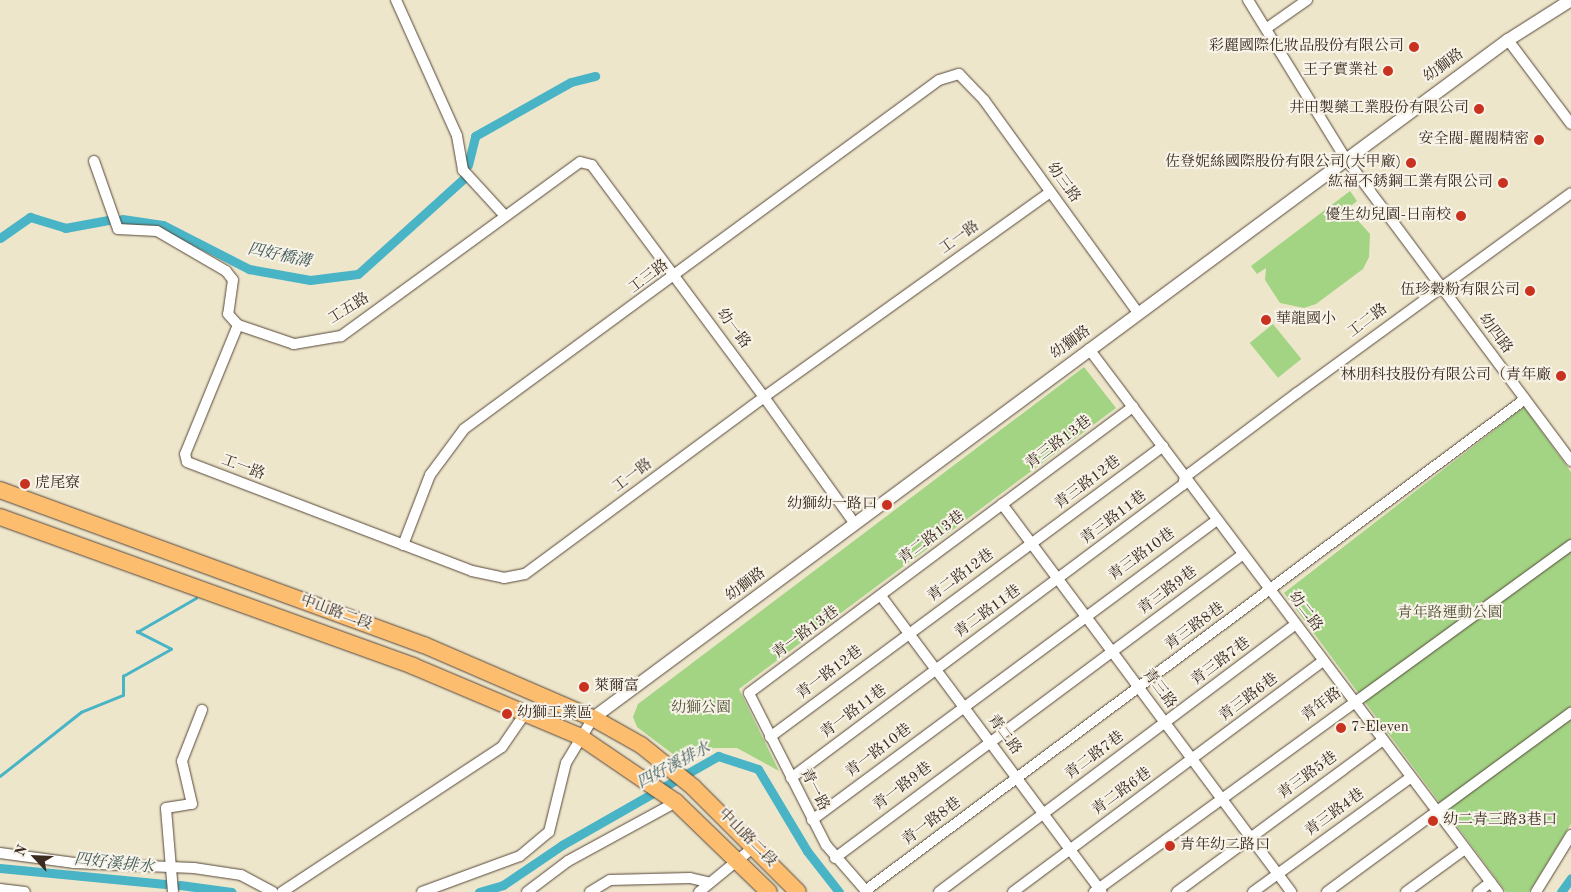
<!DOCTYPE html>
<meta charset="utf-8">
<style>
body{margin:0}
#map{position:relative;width:1571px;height:892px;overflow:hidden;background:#eee6cb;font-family:"Old Standard TT","Noto Serif TC",serif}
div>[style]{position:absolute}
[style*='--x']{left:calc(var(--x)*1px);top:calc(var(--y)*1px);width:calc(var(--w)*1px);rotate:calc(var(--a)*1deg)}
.green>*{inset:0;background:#a2d484;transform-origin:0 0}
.stream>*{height:2.5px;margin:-1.25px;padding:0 1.25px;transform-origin:1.25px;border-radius:1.25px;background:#49b4c6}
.canal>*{height:9px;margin:-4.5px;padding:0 4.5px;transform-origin:4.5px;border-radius:4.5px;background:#49b4c6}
.roads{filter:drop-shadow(0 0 1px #564638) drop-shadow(0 0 1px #564638)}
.minor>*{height:10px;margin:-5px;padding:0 5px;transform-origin:5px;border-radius:5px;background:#fff}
.tertiary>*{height:12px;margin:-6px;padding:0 6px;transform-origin:6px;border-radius:6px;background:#fff}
.primary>*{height:16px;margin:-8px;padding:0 8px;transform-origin:8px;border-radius:8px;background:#fcbd6f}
.dots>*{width:14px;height:14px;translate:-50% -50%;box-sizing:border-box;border:2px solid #f7f3e8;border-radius:50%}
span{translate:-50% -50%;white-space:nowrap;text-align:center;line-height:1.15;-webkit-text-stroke:4px #f7f3e8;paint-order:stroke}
.poi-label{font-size:15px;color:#3b2a1e}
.right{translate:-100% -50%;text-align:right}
.left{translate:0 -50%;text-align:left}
.street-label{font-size:15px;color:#3b2a1e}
.park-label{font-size:15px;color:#555438}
.water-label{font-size:16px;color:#405a59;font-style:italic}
.north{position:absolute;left:10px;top:832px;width:50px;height:50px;-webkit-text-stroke:4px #f7f3e8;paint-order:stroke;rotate:295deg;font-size:14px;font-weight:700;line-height:20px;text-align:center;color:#3b2a1e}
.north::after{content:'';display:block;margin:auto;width:18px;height:22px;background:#3b2a1e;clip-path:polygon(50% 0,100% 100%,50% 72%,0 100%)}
</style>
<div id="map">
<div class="green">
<i style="clip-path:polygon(1350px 191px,1357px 201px,1343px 212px,1354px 216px,1370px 234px,1369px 257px,1363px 269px,1316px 304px,1304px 308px,1280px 303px,1265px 280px,1266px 268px,1257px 274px,1251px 266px)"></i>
<i style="left:1273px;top:324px;width:45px;height:30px;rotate:51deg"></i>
<i style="clip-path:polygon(1084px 367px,1116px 408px,739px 689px,779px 771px,737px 748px,714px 748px,686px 764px,637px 727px,633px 717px,638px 704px)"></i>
<i style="clip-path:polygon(1524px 407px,1571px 472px,1571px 824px,1529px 892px,1506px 892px,1284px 593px)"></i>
</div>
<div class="stream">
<i style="--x:0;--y:776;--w:103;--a:-38.3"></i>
<i style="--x:81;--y:712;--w:45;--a:-22"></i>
<i style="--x:123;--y:695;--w:19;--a:-90"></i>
<i style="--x:123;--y:676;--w:55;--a:-29.4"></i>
<i style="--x:171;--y:649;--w:38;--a:-153"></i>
<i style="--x:137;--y:632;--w:68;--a:-30"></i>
</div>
<div class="canal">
<i style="--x:468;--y:165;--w:30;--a:-76"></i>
<i style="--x:475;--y:136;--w:110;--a:-29.4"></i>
<i style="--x:571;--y:82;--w:25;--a:-14"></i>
<i style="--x:122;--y:219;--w:41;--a:8.3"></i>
<i style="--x:163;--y:225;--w:97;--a:27.1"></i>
<i style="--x:249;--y:269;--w:62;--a:10.2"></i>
<i style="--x:310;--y:280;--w:48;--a:-7.1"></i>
<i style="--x:358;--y:274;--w:142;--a:-42.1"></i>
<i style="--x:0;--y:238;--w:37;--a:-35"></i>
<i style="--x:30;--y:217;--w:37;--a:17"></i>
<i style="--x:65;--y:228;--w:44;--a:-10.5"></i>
<i style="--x:0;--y:868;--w:166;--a:5.5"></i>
<i style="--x:180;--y:885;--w:52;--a:7.7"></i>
<i style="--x:479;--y:892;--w:25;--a:-16"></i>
<i style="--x:503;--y:885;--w:71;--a:-34.1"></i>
<i style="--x:562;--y:845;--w:180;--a:-29.7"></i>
<i style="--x:718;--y:756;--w:42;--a:18"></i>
<i style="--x:758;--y:769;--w:96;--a:59.1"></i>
<i style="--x:807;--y:851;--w:52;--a:52"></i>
<i style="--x:1561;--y:892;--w:17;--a:-54"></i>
</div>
<div class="roads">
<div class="minor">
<i style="--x:396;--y:0;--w:149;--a:65.8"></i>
<i style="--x:457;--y:136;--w:35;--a:80"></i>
<i style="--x:463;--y:170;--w:62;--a:47.6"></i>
<i style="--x:1248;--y:0;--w:187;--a:58.4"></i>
<i style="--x:1346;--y:159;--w:377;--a:53.3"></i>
<i style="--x:1267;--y:28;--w:49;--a:-35"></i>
<i style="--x:1508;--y:40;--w:105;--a:53.1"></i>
<i style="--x:94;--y:161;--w:72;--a:70.6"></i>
<i style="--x:118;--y:229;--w:39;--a:3"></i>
<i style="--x:157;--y:231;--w:80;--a:30.1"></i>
<i style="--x:226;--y:271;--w:11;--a:52"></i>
<i style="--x:233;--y:280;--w:34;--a:98"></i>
<i style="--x:228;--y:314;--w:15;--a:48"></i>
<i style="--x:1089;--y:349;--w:680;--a:53.01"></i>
<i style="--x:1002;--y:504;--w:484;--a:53.3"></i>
<i style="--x:855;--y:524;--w:156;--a:-125.6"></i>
<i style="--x:764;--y:397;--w:289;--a:-126.6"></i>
<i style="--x:592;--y:165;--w:12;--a:-166"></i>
<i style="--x:580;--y:162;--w:296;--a:143.9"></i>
<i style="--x:341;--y:336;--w:48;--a:170.3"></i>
<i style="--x:294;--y:344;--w:59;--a:-161.3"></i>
<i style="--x:238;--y:325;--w:139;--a:112.3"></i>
<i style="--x:185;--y:454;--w:8;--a:76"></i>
<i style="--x:187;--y:462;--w:305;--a:20.9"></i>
<i style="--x:472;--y:571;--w:33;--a:12"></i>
<i style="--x:504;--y:578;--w:21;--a:-11"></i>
<i style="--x:525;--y:574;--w:297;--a:-36.5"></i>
<i style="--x:764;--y:397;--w:352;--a:-35.6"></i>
<i style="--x:403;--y:545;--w:75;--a:-68.9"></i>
<i style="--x:430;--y:475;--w:57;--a:-53.5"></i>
<i style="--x:464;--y:429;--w:589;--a:-36.31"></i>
<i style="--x:939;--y:80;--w:21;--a:-17"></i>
<i style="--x:959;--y:74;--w:36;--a:46"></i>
<i style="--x:984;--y:100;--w:264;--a:54.1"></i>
<i style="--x:881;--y:596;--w:369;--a:53.3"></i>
<i style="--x:770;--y:737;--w:489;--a:-36.5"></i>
<i style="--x:791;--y:778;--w:489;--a:-36.8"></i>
<i style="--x:1183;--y:485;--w:8;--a:-76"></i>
<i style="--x:1185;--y:477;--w:140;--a:-36.9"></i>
<i style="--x:1297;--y:393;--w:339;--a:-36.1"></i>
<i style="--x:812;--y:820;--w:504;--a:-36.53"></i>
<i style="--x:0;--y:853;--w:75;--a:7.7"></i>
<i style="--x:74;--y:863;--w:120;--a:2.4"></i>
<i style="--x:194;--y:868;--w:48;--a:8.5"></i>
<i style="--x:241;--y:875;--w:36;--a:28"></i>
<i style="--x:835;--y:858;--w:507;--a:-36.67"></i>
<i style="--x:0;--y:889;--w:25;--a:7"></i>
<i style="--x:865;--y:891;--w:823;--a:-36.7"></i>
<i style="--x:173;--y:892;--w:84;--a:-94.8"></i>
<i style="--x:166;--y:808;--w:26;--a:-9"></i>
<i style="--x:192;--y:804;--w:44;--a:-103.1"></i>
<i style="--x:182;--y:761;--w:55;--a:-68.6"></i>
<i style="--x:282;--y:892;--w:263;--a:-33.4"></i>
<i style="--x:502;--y:747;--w:42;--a:-55.6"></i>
<i style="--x:422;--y:892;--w:104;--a:-20.2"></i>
<i style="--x:520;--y:856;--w:38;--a:-40"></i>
<i style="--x:549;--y:832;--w:71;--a:-76.2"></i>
<i style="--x:566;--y:763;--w:52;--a:-59"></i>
<i style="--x:527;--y:892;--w:51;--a:-37.1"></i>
<i style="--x:568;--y:861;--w:123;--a:-28.6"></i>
<i style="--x:590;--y:892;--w:23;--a:-31"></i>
<i style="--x:610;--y:880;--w:80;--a:-1.4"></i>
<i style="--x:690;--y:878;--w:18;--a:13"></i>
<i style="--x:699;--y:892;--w:72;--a:-39.4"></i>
<i style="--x:867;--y:892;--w:62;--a:-131.1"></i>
<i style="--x:826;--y:845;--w:170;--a:-116.9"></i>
<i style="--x:749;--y:693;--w:479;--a:-36.7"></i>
<i style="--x:939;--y:892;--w:445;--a:-36.9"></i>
<i style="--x:1013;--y:892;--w:387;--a:-36.7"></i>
<i style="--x:1094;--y:892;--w:590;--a:-36.03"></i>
<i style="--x:1177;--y:892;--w:256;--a:-36.4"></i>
<i style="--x:1253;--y:892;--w:195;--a:-36"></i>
<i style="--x:1327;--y:892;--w:303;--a:-36.3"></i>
<i style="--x:1406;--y:892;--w:73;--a:-36.1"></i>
<i style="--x:1478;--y:892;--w:16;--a:-38"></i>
<i style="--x:1536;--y:892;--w:67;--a:-58.4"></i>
</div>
<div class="tertiary">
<i style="--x:593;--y:718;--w:1139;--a:-36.54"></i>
<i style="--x:1508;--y:40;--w:75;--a:-32.4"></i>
</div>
<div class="primary">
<i style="--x:0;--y:490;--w:451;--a:20.1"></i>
<i style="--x:424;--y:645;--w:184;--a:23.4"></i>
<i style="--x:593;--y:718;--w:55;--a:29.4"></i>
<i style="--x:641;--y:745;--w:67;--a:38.9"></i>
<i style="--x:693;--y:787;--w:148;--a:45"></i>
<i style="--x:0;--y:517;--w:439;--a:19.8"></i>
<i style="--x:413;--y:666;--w:180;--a:22.9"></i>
<i style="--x:579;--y:736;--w:117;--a:34.2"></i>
<i style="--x:676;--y:802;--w:129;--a:44.1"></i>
</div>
</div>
<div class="dots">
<i style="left:1414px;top:47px;background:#c8321e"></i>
<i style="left:1388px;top:71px;background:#c8321e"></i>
<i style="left:1479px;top:109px;background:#c8321e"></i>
<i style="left:1539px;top:140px;background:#c8321e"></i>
<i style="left:1411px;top:163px;background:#c8321e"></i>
<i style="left:1503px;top:183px;background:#c8321e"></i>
<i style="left:1461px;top:216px;background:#c8321e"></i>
<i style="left:1530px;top:291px;background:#c8321e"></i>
<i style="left:1266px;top:320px;background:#c8321e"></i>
<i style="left:1561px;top:376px;background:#c8321e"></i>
<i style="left:25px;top:484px;background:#c8321e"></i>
<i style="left:887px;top:505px;background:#c8321e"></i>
<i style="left:584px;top:687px;background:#c8321e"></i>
<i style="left:507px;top:714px;background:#c8321e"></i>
<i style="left:1341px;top:728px;background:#c8321e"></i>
<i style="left:1433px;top:821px;background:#c8321e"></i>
<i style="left:1170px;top:846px;background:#c8321e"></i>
</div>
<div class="poi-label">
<span class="right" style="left:1404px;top:47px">彩麗國際化妝品股份有限公司</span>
<span class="right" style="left:1378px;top:71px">王子實業社</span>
<span class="right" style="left:1469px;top:109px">井田製藥工業股份有限公司</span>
<span class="right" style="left:1529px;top:140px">安全閥-麗閥精密</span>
<span class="right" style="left:1401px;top:163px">佐登妮絲國際股份有限公司(大甲廠)</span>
<span class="right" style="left:1493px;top:183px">紘福不銹鋼工業有限公司</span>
<span class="right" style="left:1451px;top:216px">優生幼兒園-日南校</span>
<span class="right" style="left:1520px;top:291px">伍珍穀粉有限公司</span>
<span class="left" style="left:1276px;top:320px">華龍國小</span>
<span class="right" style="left:1551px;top:376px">林朋科技股份有限公司（青年廠</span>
<span class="left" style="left:35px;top:484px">虎尾寮</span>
<span class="right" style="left:877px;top:505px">幼獅幼一路口</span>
<span class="left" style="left:594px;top:687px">萊爾富</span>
<span class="left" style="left:517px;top:714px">幼獅工業區</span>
<span class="left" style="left:1351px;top:728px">7-Eleven</span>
<span class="left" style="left:1443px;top:821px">幼二青三路3巷口</span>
<span class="left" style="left:1180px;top:846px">青年幼二路口</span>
</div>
<div class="street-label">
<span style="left:1444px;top:66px;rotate:-36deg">幼獅路</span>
<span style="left:1063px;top:183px;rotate:54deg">幼三路</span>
<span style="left:960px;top:238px;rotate:-36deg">工一路</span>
<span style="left:649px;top:277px;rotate:-37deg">工三路</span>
<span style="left:349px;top:309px;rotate:-32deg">工五路</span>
<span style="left:1368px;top:321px;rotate:-37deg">工二路</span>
<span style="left:733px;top:329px;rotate:53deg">幼一路</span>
<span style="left:1495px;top:334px;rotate:53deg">幼四路</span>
<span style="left:1071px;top:343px;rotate:-36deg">幼獅路</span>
<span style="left:1059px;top:443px;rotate:-37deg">青三路13巷</span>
<span style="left:243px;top:468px;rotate:21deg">工一路</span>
<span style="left:633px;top:476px;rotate:-37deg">工一路</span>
<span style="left:1088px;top:483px;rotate:-37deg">青三路12巷</span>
<span style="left:1114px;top:518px;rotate:-37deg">青三路11巷</span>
<span style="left:932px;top:538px;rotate:-37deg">青二路13巷</span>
<span style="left:1142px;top:555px;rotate:-36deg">青三路10巷</span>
<span style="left:961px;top:576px;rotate:-36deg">青二路12巷</span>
<span style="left:746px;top:585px;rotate:-37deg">幼獅路</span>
<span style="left:1168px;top:591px;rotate:-37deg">青三路9巷</span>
<span style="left:988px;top:612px;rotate:-36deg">青二路11巷</span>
<span style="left:1305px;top:612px;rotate:53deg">幼二路</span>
<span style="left:336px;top:613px;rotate:20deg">中山路二段</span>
<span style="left:1195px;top:627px;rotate:-36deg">青三路8巷</span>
<span style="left:806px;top:633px;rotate:-36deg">青一路13巷</span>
<span style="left:1221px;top:662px;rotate:-37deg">青三路7巷</span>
<span style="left:830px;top:673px;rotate:-37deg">青一路12巷</span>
<span style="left:1159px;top:689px;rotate:53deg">青三路</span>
<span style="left:1249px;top:698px;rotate:-37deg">青三路6巷</span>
<span style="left:1322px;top:705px;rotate:-37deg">青年路</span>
<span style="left:854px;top:712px;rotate:-37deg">青一路11巷</span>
<span style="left:1004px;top:735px;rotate:54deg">青二路</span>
<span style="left:879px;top:751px;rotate:-37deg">青一路10巷</span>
<span style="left:1095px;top:756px;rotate:-37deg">青二路7巷</span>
<span style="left:1308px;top:776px;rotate:-36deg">青三路5巷</span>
<span style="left:903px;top:787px;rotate:-37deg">青一路9巷</span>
<span style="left:814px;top:790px;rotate:63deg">青一路</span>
<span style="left:1122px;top:792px;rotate:-36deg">青二路6巷</span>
<span style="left:1335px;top:813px;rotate:-36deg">青三路4巷</span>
<span style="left:932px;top:822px;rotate:-37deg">青一路8巷</span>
<span style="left:747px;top:838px;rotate:45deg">中山路二段</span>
</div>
<div class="park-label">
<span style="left:1450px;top:614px">青年路運動公園</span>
<span style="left:701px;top:709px">幼獅公園</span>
</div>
<div class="water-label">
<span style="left:279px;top:256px;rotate:12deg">四好橋溝</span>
<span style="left:674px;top:766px;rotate:-28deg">四好溪排水</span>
<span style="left:114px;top:864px;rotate:6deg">四好溪排水</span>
</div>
<div class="north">N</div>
</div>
